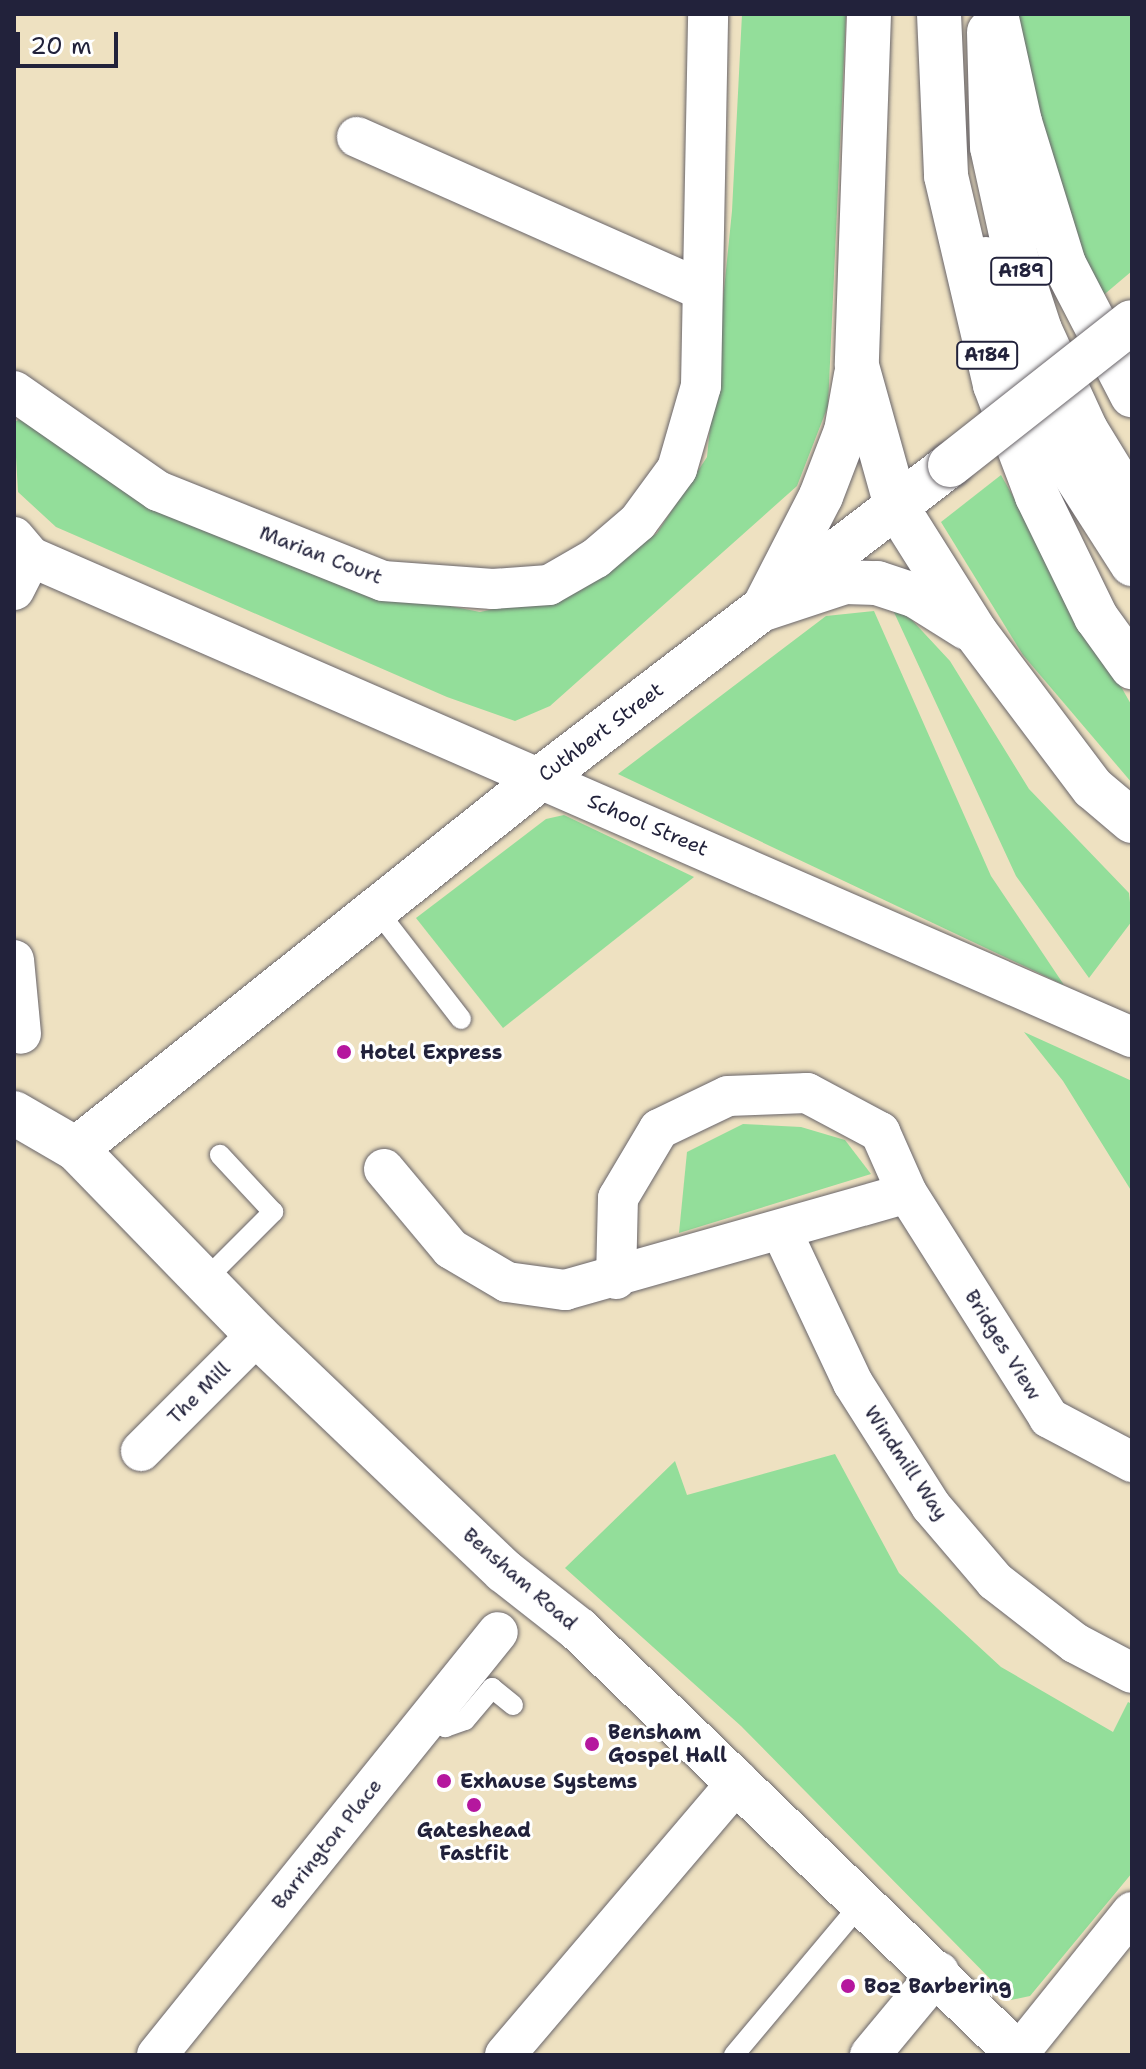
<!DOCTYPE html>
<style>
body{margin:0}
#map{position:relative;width:1146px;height:2069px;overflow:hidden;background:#eee1c1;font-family:"Shantell Sans",sans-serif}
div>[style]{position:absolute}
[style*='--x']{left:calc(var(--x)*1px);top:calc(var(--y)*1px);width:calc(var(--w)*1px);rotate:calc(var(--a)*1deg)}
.green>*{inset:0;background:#93de9a}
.roads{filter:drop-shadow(0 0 2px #69656a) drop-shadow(0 0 2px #69656a)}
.service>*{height:20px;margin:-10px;padding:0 10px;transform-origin:10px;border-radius:10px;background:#fff}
.minor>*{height:40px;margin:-20px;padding:0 20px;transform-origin:20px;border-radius:20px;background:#fff}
.tertiary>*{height:44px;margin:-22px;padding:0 22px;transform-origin:22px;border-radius:22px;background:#fff}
.secondary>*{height:44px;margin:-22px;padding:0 22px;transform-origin:22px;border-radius:22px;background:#fff}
.primary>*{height:44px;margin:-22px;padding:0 22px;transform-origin:22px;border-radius:22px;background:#fff}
.trunk>*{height:44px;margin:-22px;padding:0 22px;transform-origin:22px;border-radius:22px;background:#fff}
.bridges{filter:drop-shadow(0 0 2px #69656a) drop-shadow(0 0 2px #69656a)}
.tertiary-bridge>*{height:44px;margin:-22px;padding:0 22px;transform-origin:22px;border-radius:22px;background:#fff}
.dots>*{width:22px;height:22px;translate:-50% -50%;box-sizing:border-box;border:4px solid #fff;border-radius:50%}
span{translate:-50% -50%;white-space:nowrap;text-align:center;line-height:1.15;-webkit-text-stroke:6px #fff;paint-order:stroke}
.shield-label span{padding:2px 6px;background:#fff;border:2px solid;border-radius:6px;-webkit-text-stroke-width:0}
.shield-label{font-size:18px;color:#22223b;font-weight:700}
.street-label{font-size:20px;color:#22223b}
.poi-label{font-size:20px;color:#22223b;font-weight:700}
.left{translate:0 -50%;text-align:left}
.frame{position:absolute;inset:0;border:16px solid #22223b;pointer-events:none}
.scale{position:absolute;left:16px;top:32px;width:102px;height:36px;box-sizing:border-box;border:4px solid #22223b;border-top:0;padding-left:10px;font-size:24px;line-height:28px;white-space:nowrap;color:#22223b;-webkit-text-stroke:6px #fff;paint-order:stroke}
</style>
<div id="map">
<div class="green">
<i style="clip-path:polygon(742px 14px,846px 14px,828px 406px,797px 486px,550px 706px,515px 721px,447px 697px,56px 527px,18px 492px,14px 422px,25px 417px,384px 593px,480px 612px,581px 590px,657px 533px,707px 457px,732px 211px)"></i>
<i style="clip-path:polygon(1018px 14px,1132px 14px,1132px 271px,1100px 298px,1047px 163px)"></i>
<i style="clip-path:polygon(1001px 475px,1132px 706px,1132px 783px,1023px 655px,941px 522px)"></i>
<i style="clip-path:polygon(892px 608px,911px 619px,950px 661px,1029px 789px,1129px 893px,1132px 921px,1089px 978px,1016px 876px)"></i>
<i style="clip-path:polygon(874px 611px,991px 876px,1064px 985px,618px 774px,826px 616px)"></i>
<i style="clip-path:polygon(564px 815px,694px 877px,503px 1028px,416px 918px,546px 819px)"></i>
<i style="clip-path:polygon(1024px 1032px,1132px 1081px,1132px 1192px,1063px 1081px)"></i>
<i style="clip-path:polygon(743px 1124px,801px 1127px,845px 1140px,871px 1174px,679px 1233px,687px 1152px)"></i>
<i style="clip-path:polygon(835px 1454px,899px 1573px,1001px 1667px,1113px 1732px,1128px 1702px,1132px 1704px,1132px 1873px,1030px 1996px,1011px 2000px,741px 1726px,565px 1568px,675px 1461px,687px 1495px)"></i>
</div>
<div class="roads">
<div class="service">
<i style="--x:376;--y:909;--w:139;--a:52.3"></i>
<i style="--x:204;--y:1281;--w:98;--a:-45"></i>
<i style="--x:273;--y:1212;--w:78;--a:-132.9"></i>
<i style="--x:430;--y:1716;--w:19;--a:36"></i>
<i style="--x:445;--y:1727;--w:21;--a:-19"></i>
<i style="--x:465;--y:1720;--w:42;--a:-49.8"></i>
<i style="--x:492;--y:1688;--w:27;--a:39"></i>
<i style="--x:734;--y:2055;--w:201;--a:-50"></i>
</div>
<div class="minor">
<i style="--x:357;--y:137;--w:377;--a:23.9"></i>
<i style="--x:14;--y:391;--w:175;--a:34.8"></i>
<i style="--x:158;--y:491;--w:242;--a:21.8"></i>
<i style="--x:383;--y:581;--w:110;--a:4.2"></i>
<i style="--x:493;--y:589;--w:56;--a:-4.1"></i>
<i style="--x:549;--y:585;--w:54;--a:-29.9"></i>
<i style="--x:596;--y:558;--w:55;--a:-40.6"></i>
<i style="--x:638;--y:522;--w:66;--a:-53.7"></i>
<i style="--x:677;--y:469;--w:86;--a:-73.9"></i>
<i style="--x:701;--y:386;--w:372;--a:-88.9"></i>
<i style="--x:14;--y:537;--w:26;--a:50"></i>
<i style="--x:31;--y:557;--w:37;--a:117"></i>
<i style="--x:31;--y:557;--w:1201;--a:23.56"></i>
<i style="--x:14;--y:960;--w:74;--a:84.6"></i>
<i style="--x:384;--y:1169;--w:104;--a:50.1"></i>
<i style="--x:451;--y:1249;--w:65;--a:30.5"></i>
<i style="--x:507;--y:1282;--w:59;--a:7.9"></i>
<i style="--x:565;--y:1290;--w:355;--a:-15.8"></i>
<i style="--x:907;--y:1193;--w:266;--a:57.7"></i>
<i style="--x:1049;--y:1418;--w:94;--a:27.9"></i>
<i style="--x:781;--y:1230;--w:169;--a:64.8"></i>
<i style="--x:853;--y:1383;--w:146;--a:57.6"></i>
<i style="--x:931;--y:1506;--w:99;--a:49.5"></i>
<i style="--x:995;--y:1581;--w:101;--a:37.8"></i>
<i style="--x:1075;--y:1643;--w:64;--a:27.8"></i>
<i style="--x:616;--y:1279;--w:81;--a:-88.6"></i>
<i style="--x:618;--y:1198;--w:80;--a:-59.3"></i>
<i style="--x:659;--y:1129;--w:76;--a:-25.6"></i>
<i style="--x:728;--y:1096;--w:79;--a:-2.2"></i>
<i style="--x:807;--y:1093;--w:83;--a:28.1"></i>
<i style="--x:880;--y:1132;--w:67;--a:66.1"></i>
<i style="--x:141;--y:1451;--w:164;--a:-45"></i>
<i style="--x:1018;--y:2054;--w:182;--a:-51.2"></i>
<i style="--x:157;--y:2055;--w:543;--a:-51.13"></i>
<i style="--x:505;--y:2055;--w:360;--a:-49.6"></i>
<i style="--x:870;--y:2055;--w:108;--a:-50.3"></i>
</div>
<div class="tertiary">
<i style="--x:76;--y:1149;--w:595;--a:-38.58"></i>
<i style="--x:541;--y:778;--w:515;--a:-37.43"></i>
</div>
<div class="secondary">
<i style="--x:14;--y:1113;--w:72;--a:30.1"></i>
<i style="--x:76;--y:1149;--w:260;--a:45.8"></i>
<i style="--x:257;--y:1335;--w:342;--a:43.7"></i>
<i style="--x:504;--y:1571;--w:94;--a:38.1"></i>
<i style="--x:578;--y:1629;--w:613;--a:44.01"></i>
</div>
<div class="primary">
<i style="--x:989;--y:32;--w:115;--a:88.5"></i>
<i style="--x:992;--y:147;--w:113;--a:77.7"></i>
<i style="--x:1016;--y:257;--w:77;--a:71.8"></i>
<i style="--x:1040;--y:330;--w:110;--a:65.3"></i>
<i style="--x:1086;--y:430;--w:88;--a:58.5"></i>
<i style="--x:986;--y:259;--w:95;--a:74.1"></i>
<i style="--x:1012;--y:350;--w:114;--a:64.6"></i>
<i style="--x:1061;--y:453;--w:132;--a:57.4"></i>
</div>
<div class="trunk">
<i style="--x:869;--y:14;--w:352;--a:92"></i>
<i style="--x:857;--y:366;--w:145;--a:74.4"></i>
<i style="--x:896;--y:506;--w:150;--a:57.8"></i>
<i style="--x:976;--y:633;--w:194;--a:53"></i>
<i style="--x:1093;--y:788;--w:51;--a:40.2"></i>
<i style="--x:939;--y:14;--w:162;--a:87.5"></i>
<i style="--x:946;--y:176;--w:215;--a:76.8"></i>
<i style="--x:995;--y:385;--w:119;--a:69.3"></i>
<i style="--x:1037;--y:496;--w:135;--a:64"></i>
<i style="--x:1096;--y:617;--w:62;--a:54.2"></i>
<i style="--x:996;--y:14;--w:111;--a:77.5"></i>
<i style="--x:1020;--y:122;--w:149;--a:72.8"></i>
<i style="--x:1064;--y:264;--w:148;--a:62.6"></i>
<i style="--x:763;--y:609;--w:127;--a:-62.8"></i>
<i style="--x:821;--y:496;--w:70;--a:-69"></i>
<i style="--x:846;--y:431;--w:57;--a:-79.9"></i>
<i style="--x:763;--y:609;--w:86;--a:-18.2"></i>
<i style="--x:845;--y:582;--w:32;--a:2"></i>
<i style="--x:877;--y:583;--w:41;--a:18.4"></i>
<i style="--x:916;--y:596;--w:60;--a:32.1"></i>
</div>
</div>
<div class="bridges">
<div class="tertiary-bridge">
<i style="--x:950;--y:465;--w:231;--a:-38.2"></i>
</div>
</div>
<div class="dots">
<i style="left:344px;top:1052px;background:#b5179e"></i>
<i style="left:592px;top:1744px;background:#b5179e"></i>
<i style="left:444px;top:1781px;background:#b5179e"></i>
<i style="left:474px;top:1805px;background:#b5179e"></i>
<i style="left:848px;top:1986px;background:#b5179e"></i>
</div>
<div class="shield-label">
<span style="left:1021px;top:271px">A189</span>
<span style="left:987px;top:355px">A184</span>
</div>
<div class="street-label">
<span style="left:321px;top:555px;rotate:21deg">Marian Court</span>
<span style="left:601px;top:732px;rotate:-37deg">Cuthbert Street</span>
<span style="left:648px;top:825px;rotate:23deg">School Street</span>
<span style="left:1003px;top:1345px;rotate:58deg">Bridges View</span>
<span style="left:199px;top:1393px;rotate:-45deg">The Mill</span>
<span style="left:906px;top:1463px;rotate:56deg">Windmill Way</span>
<span style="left:520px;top:1579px;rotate:41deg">Bensham Road</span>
<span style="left:327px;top:1844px;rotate:-51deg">Barrington Place</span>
</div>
<div class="poi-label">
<span class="left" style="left:360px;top:1052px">Hotel Express</span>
<span class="left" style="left:608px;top:1744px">Bensham<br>Gospel Hall</span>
<span class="left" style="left:460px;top:1781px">Exhause Systems</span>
<span style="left:474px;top:1842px">Gateshead<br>Fastfit</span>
<span class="left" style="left:864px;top:1986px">Boz Barbering</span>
</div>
<div class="frame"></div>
<div class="scale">20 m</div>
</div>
